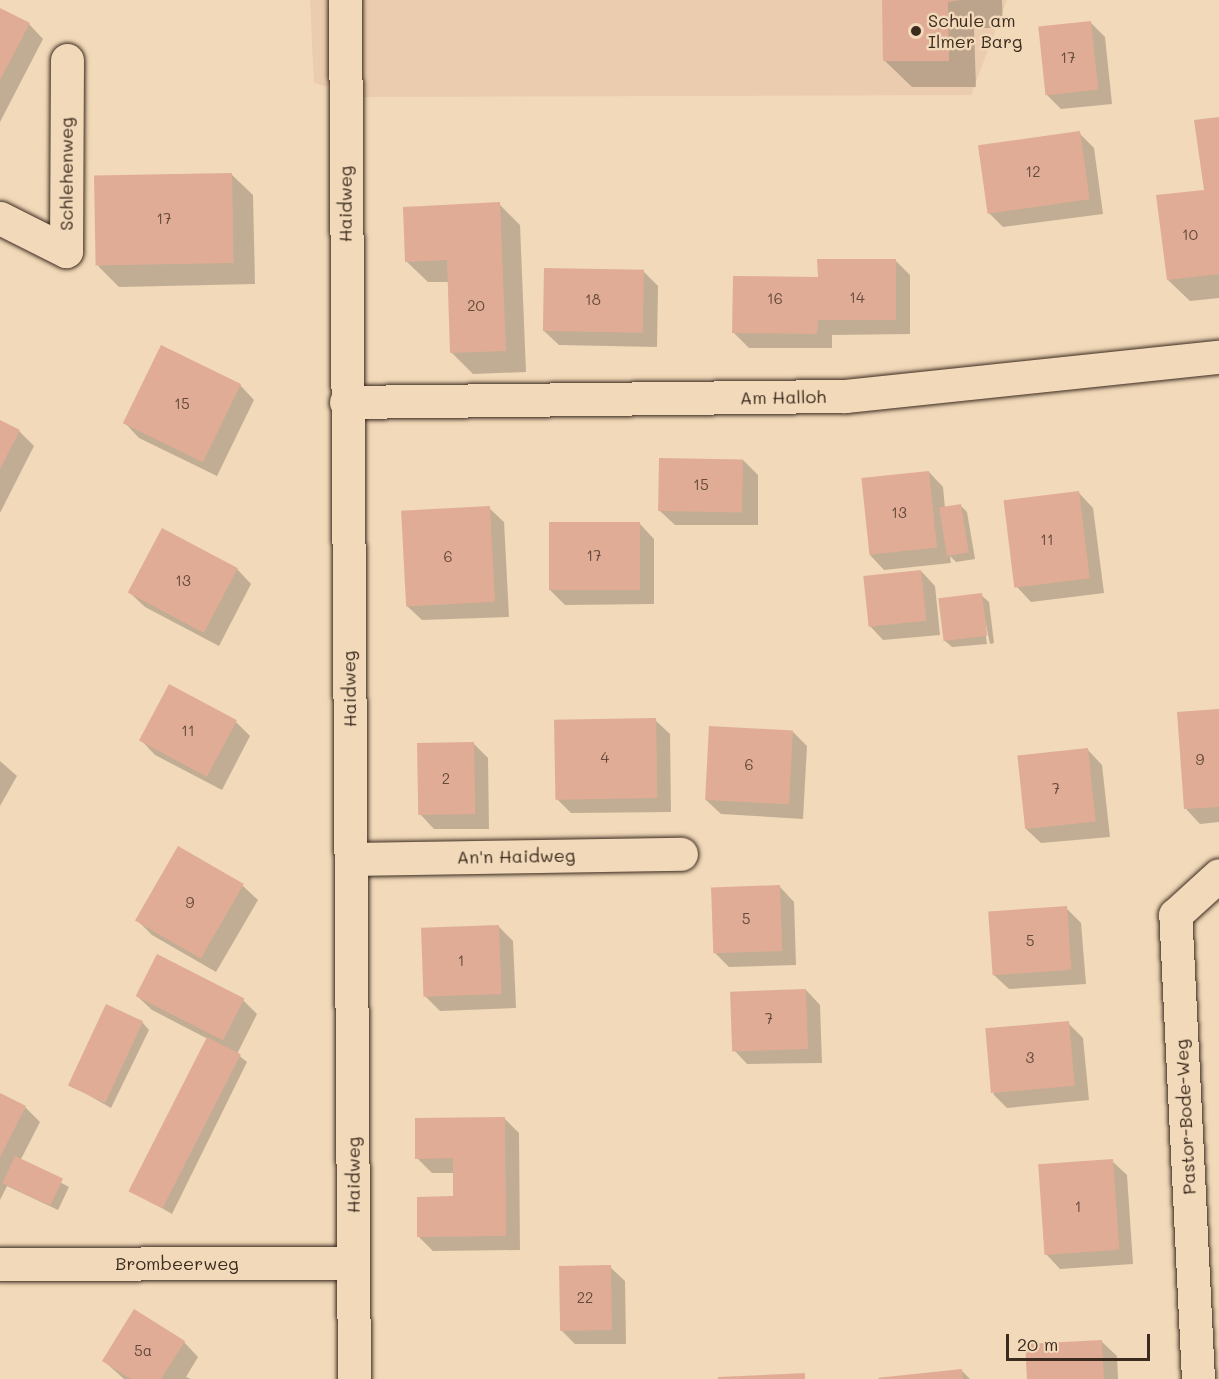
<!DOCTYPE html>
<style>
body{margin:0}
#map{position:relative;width:1219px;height:1379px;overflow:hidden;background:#f1d9b9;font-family:Mali,sans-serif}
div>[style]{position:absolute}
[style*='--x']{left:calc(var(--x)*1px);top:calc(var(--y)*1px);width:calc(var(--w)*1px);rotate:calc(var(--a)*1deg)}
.built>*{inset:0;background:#ecccae}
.shadow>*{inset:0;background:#0003}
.building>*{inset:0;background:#e1ac95;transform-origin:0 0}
.roads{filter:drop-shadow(0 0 2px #3b2a1e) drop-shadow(0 0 2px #3b2a1e)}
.minor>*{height:33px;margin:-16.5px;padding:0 16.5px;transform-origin:16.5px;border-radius:16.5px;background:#f1d9b9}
.dots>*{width:16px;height:16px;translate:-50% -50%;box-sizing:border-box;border:3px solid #f1d9b9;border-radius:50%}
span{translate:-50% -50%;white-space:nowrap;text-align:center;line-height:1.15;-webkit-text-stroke:5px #f1d9b9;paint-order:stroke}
.number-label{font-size:15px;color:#644a3c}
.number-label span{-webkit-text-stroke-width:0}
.poi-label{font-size:18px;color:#3b2a1e}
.left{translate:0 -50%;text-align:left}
.street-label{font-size:18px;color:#3b2a1e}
.scale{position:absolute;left:1006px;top:1334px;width:144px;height:27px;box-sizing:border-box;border:3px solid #3b2a1e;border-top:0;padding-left:8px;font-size:18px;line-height:21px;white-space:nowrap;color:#3b2a1e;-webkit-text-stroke:4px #f1d9b9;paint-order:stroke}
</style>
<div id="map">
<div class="built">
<i style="clip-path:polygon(310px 0,1007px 0,971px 95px,365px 97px,314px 83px)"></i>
</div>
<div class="shadow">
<i style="clip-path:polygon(884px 0,1002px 0,1003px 28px,974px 28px,976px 87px,912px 87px,885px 61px)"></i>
<i style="clip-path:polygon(0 10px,29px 24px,43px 39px,0 122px)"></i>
<i style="clip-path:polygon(1091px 23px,1105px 37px,1112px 104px,1061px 109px,1046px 94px)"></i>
<i style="clip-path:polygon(1219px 118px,1219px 298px,1190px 301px,1168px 280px,1205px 192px)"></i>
<i style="clip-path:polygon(1079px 133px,1094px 148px,1103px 214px,1003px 227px,988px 212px)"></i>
<i style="clip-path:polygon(231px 174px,253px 195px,255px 284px,119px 287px,98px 266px)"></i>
<i style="clip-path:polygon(499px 204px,520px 225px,526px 372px,473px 374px,452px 353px,449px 282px,428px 282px,406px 261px)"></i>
<i style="clip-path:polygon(895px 260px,910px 275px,910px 334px,832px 335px,832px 348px,749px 348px,734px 333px,819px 278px)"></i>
<i style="clip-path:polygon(643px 271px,658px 286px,657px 347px,559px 345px,544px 331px)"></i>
<i style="clip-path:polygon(240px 385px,254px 400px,217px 476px,139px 438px,125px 423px)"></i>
<i style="clip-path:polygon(0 422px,19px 431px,34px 446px,0 513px)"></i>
<i style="clip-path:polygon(743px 460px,758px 475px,758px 525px,675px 525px,660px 511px)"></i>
<i style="clip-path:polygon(929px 472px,943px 487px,945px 508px,960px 505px,967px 512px,975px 559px,956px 562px,950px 556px,951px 563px,884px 570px,870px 555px)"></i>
<i style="clip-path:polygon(1079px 493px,1093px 508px,1104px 593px,1031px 602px,1017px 587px)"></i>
<i style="clip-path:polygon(489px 508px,504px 522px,509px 617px,422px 620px,407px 606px)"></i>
<i style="clip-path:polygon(640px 524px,654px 539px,654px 604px,565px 605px,550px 590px)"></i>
<i style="clip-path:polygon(237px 569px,251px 584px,219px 646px,145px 607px,130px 593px)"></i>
<i style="clip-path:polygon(921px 571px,935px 586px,940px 635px,883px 640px,869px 625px)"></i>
<i style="clip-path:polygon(981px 595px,989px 602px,994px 643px,990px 644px,981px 601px,987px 644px,952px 647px,944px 640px)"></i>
<i style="clip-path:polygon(1219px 711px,1219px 822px,1200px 824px,1186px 809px)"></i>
<i style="clip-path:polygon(655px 720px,670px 734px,671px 812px,571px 813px,556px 798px)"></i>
<i style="clip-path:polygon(236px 722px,250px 736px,222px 790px,155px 755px,141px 740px)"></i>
<i style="clip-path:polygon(793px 732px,807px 746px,803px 819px,721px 814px,706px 800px)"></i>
<i style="clip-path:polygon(474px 744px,488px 758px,489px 829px,434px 829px,420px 814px)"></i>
<i style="clip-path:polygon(1088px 750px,1102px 765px,1110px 837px,1041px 843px,1026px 829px)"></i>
<i style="clip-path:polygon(0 761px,17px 776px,0 806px)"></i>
<i style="clip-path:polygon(179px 848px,243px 886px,258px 900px,216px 972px,152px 935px,137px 920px)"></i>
<i style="clip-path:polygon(780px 887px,794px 902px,796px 965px,729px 967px,714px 952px)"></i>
<i style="clip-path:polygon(1066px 908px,1081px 923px,1086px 984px,1009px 989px,994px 975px)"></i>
<i style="clip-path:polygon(498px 926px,513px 941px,516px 1008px,440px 1011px,425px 996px)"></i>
<i style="clip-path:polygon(806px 990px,820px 1005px,822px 1063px,747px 1064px,733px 1049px)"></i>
<i style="clip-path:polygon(137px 996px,243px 1000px,257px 1014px,237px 1054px,247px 1062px,172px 1214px,133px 1191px,208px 1039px,152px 1010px)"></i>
<i style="clip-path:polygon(142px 1022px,149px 1030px,111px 1108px,69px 1084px)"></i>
<i style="clip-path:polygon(1068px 1023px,1083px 1038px,1089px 1100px,1007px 1108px,993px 1094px)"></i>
<i style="clip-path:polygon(0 1094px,26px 1108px,40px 1122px,20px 1161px,69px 1187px,58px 1210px,7px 1186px,0 1200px)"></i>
<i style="clip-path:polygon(504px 1118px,519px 1133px,520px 1250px,433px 1251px,418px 1236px,455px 1198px,454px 1173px,432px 1173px,417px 1158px)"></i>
<i style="clip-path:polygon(1112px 1161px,1127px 1175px,1133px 1264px,1060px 1269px,1046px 1254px)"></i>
<i style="clip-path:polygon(610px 1267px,625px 1281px,626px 1344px,575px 1344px,561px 1330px)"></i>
<i style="clip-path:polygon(184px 1342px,198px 1357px,186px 1377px,191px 1379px,124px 1379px,104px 1361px)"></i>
<i style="clip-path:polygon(1102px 1342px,1117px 1356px,1118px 1379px,1028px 1379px)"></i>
<i style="clip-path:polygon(962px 1371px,970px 1379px,879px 1379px)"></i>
</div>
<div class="building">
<i style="clip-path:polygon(882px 0,960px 0,948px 2px,949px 61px,883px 61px)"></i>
<i style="clip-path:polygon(0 8px,30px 23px,0 80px)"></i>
<i style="left:1091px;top:21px;width:69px;height:53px;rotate:84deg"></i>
<i style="clip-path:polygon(1219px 117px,1219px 274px,1167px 280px,1156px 195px,1204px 190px,1194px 120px)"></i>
<i style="left:1080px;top:131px;width:69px;height:103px;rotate:82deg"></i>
<i style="left:232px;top:173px;width:90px;height:138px;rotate:89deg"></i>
<i style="clip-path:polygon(500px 202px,506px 351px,450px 353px,447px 260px,405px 262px,403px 207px)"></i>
<i style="clip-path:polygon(817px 259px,896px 259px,896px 320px,818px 320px,817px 334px,732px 333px,733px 276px,818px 277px)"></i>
<i style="left:544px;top:268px;width:100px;height:63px;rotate:1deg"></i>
<i style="left:161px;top:345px;width:89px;height:87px;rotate:26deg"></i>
<i style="clip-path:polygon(0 420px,20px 430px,0 469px)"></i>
<i style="left:659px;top:458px;width:84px;height:53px;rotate:1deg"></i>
<i style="left:929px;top:471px;width:77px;height:68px;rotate:84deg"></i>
<i style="left:1079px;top:491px;width:88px;height:76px;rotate:83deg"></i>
<i style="left:961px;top:504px;width:49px;height:22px;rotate:81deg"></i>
<i style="left:490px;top:506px;width:96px;height:89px;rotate:87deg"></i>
<i style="left:640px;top:522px;width:68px;height:91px;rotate:90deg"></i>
<i style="left:162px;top:528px;width:86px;height:73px;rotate:28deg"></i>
<i style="left:921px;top:570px;width:51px;height:58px;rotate:84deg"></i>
<i style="left:982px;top:593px;width:43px;height:44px;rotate:83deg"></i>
<i style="left:169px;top:684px;width:77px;height:64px;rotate:28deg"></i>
<i style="clip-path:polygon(1219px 709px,1219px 807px,1184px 809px,1177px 712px)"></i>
<i style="left:656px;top:718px;width:80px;height:102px;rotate:89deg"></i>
<i style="left:709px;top:726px;width:84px;height:74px;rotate:3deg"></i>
<i style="left:474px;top:742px;width:72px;height:57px;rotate:89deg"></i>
<i style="left:1088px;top:748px;width:74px;height:71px;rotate:84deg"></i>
<i style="left:178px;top:846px;width:76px;height:86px;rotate:30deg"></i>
<i style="left:780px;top:885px;width:66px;height:69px;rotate:88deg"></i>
<i style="left:1067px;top:906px;width:64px;height:79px;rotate:86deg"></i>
<i style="left:499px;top:925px;width:69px;height:78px;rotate:88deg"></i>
<i style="left:157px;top:954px;width:98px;height:47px;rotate:27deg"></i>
<i style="left:806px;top:989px;width:60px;height:76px;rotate:88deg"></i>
<i style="left:106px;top:1004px;width:41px;height:90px;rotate:25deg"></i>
<i style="left:1069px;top:1021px;width:65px;height:84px;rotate:85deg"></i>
<i style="left:207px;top:1037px;width:38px;height:173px;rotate:27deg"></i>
<i style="clip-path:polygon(0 1093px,26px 1106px,0 1157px)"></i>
<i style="clip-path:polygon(505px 1117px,506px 1236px,417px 1237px,417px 1197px,453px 1196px,453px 1158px,415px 1159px,415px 1118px)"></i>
<i style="left:15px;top:1156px;width:53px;height:30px;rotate:25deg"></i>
<i style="left:1113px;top:1159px;width:91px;height:75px;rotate:86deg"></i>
<i style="left:611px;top:1265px;width:65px;height:52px;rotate:89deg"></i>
<i style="clip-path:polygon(134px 1309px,185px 1341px,161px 1379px,131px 1379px,102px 1361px)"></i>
<i style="left:1102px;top:1340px;width:39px;height:77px;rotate:87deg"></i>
<i style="left:962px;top:1369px;width:10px;height:84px;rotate:84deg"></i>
<i style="clip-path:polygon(805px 1373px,805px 1379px,718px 1379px,718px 1377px)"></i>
</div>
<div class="roads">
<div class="minor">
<i style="--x:345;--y:0;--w:1379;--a:89.63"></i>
<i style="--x:0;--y:218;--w:74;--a:26.6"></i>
<i style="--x:66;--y:251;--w:191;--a:-89.7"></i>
<i style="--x:346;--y:402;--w:499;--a:-0.7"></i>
<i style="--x:845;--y:396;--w:376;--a:-6"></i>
<i style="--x:351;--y:859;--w:330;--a:-0.9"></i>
<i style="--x:0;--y:1264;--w:353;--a:-0.2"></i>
<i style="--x:1198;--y:1379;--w:465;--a:-92.8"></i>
<i style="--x:1175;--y:915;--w:59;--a:-42.3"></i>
</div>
</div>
<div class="dots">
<i style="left:916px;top:31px;background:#3b2a1e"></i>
</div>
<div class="number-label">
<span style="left:1068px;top:58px">17</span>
<span style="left:1033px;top:172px">12</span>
<span style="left:164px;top:219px">17</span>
<span style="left:1190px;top:235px">10</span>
<span style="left:857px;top:298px">14</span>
<span style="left:775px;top:299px">16</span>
<span style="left:593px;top:300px">18</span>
<span style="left:476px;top:306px">20</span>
<span style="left:182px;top:404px">15</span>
<span style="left:701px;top:485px">15</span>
<span style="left:899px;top:513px">13</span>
<span style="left:1047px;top:540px">11</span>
<span style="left:594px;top:556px">17</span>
<span style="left:448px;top:557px">6</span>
<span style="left:183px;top:581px">13</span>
<span style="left:188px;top:731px">11</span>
<span style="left:605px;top:758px">4</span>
<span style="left:1200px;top:760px">9</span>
<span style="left:749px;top:765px">6</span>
<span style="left:446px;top:779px">2</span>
<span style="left:1056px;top:789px">7</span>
<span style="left:190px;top:903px">9</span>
<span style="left:746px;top:919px">5</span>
<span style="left:1030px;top:941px">5</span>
<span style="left:461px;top:961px">1</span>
<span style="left:769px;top:1019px">7</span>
<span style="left:1030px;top:1058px">3</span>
<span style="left:1078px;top:1207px">1</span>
<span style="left:585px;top:1298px">22</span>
<span style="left:143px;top:1351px">5a</span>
</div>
<div class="poi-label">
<span class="left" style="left:928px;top:31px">Schule am<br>Ilmer Barg</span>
</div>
<div class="street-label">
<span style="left:66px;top:174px;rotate:-90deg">Schlehenweg</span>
<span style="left:345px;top:204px;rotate:-90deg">Haidweg</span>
<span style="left:783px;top:397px;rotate:-1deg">Am Halloh</span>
<span style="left:349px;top:689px;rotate:-91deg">Haidweg</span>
<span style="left:516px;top:856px;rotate:-1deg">An'n Haidweg</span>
<span style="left:1185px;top:1117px;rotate:-93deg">Pastor-Bode-Weg</span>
<span style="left:353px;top:1175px;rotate:-90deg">Haidweg</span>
<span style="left:177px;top:1263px">Brombeerweg</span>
</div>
<div class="scale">20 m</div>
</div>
